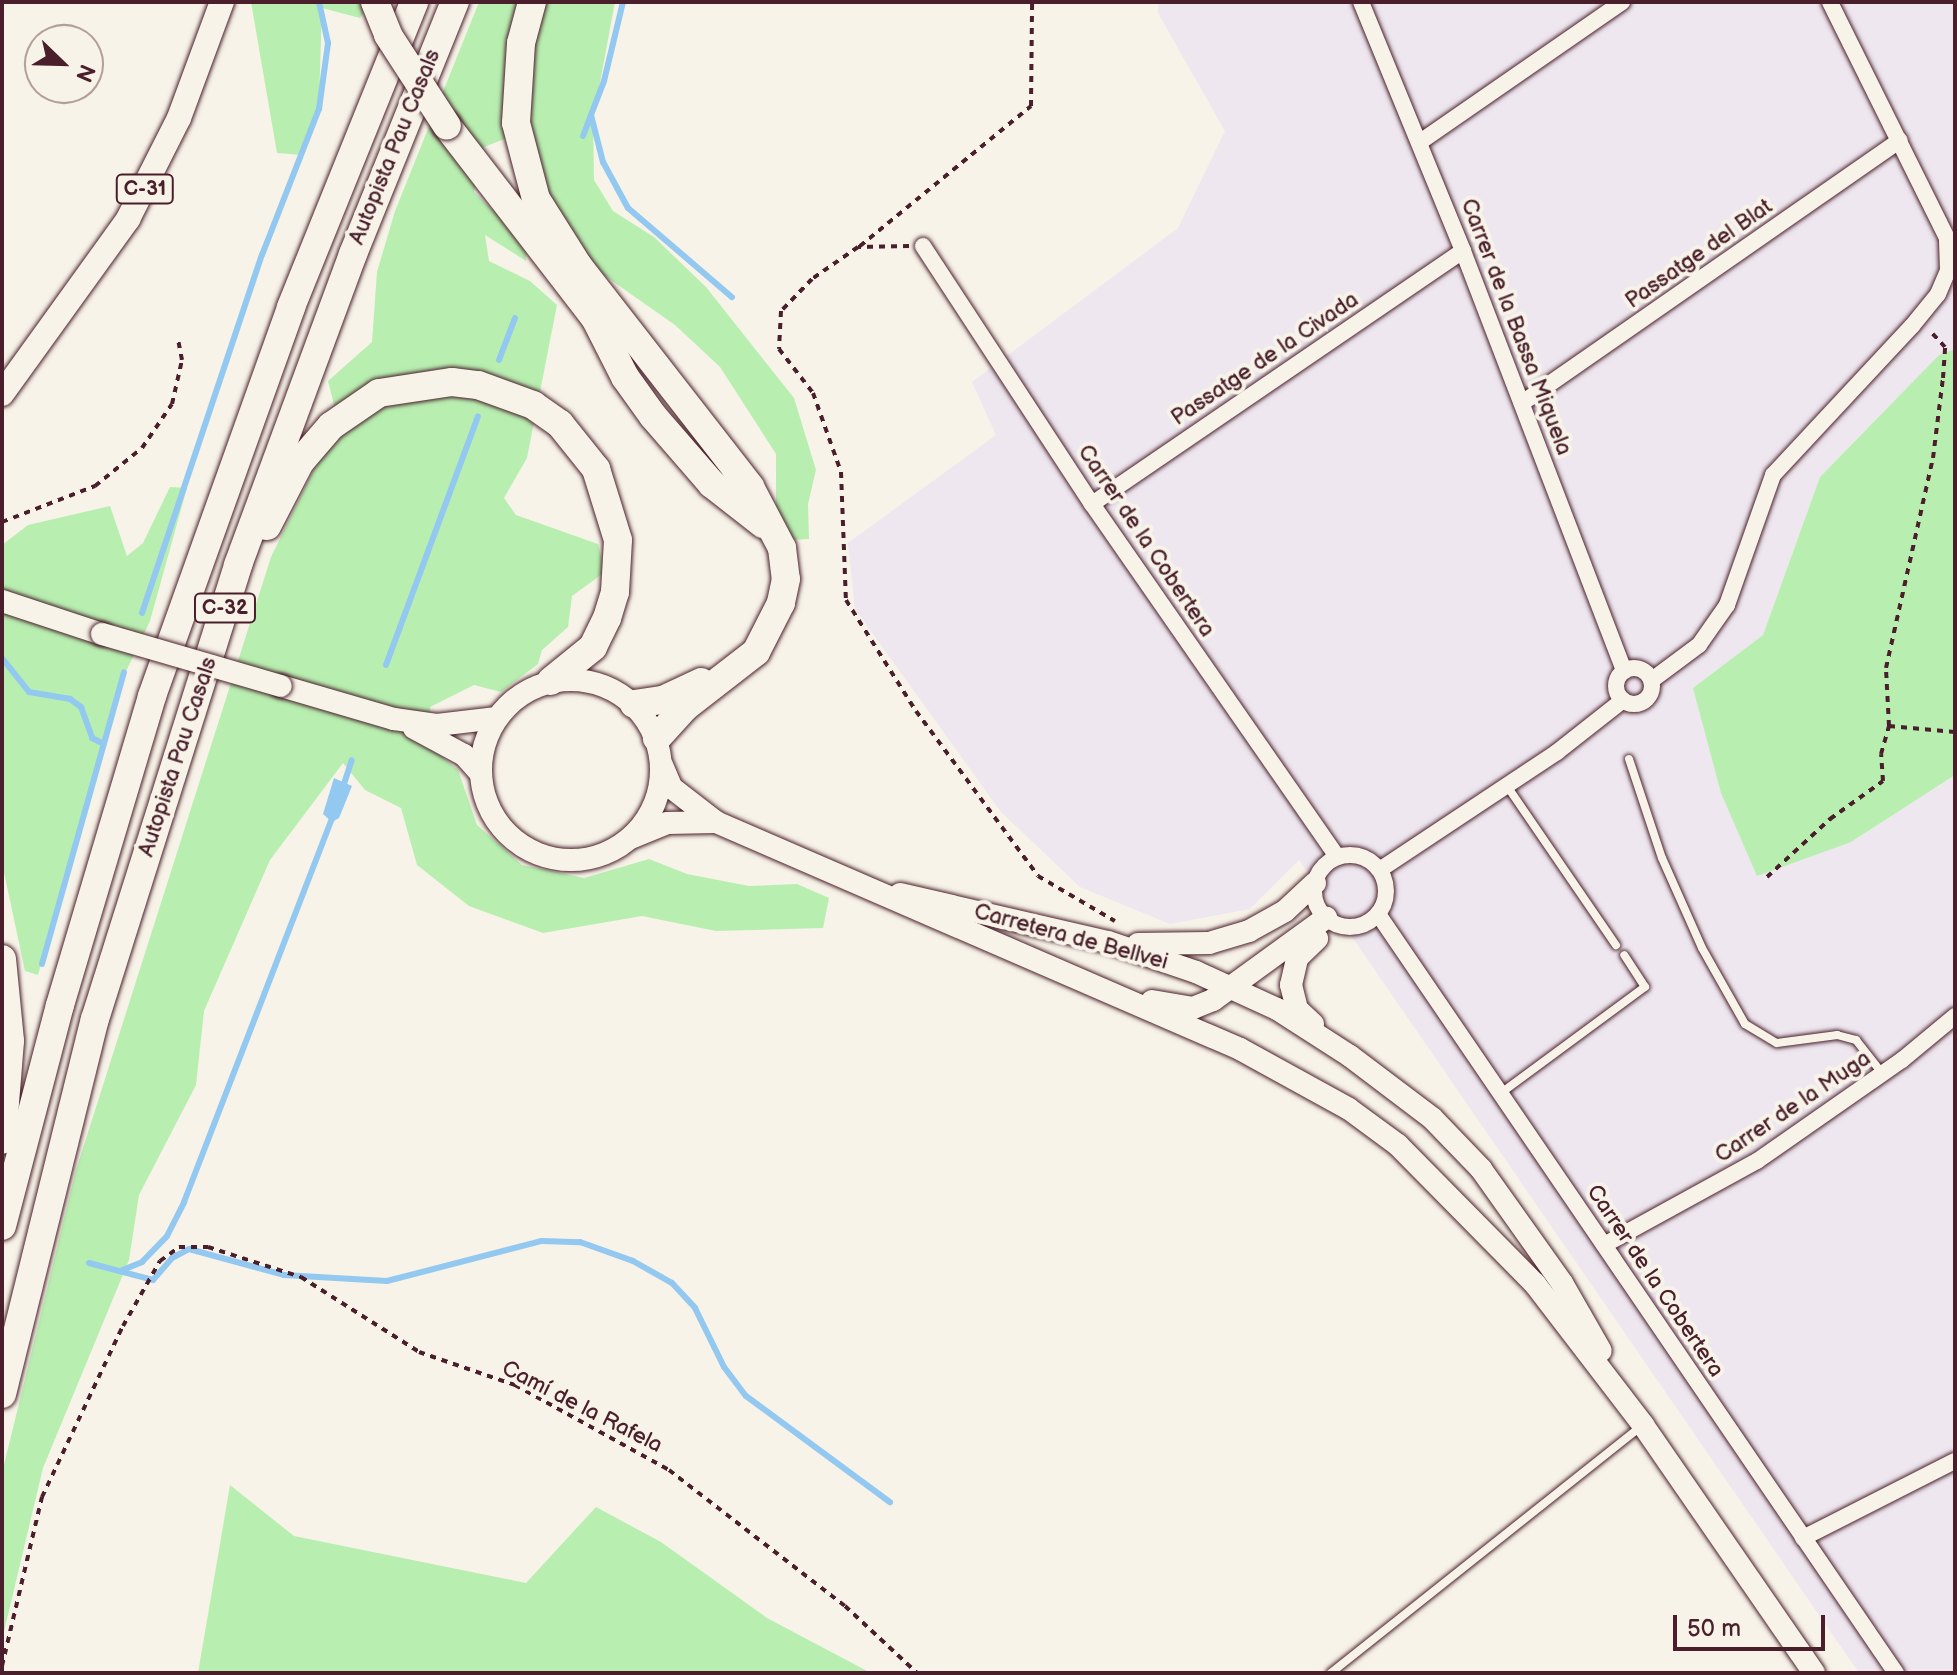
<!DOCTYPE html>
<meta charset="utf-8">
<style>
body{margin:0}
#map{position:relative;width:1957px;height:1675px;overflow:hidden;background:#f7f3e8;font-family:"Balsamiq Sans",sans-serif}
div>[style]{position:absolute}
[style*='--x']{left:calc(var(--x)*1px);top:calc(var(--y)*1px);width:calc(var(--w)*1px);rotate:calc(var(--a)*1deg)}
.built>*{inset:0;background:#eee7ef}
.green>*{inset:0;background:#b8efb1}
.water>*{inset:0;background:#93c8f1}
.stream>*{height:6px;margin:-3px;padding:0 3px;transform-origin:3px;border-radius:3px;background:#93c8f1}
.path>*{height:4px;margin-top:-2px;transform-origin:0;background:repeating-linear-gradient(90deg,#4a1f2b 0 6px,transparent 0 12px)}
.roads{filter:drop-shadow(0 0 2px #4a1f2b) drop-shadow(0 0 2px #4a1f2b)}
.service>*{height:8px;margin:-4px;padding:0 4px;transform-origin:4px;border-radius:4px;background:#f7f3e8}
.minor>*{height:16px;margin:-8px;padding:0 8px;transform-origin:8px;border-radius:8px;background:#f7f3e8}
.minor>.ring{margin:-8px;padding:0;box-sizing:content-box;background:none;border:16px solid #f7f3e8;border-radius:50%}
.secondary>*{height:22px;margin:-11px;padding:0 11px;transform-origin:11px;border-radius:11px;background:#f7f3e8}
.secondary>.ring{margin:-11px;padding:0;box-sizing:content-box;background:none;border:22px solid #f7f3e8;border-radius:50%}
.primary>*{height:24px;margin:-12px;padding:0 12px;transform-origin:12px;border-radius:12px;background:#f7f3e8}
.motorway>*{height:28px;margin:-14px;padding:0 14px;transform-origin:14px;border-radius:14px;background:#f7f3e8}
.bridges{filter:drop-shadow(0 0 2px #4a1f2b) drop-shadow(0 0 2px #4a1f2b)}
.secondary-bridge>*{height:22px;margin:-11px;padding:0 11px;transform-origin:11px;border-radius:11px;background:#f7f3e8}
.motorway-bridge>*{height:28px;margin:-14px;padding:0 14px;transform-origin:14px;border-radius:14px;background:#f7f3e8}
span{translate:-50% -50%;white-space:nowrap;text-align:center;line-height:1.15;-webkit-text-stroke:8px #f7f3e8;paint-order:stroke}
.shield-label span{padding:2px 6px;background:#f7f3e8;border:2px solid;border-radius:6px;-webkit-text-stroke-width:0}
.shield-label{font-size:20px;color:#4a1f2b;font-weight:700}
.street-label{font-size:22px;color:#4a1f2b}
.frame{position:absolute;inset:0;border:4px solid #4a1f2b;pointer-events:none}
.north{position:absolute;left:24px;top:24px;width:80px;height:80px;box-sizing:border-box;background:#f7f3e8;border:2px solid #b29e9c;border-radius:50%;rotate:113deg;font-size:22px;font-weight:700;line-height:32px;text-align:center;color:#4a1f2b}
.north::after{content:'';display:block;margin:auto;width:28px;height:36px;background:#4a1f2b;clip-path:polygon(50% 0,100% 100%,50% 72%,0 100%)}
.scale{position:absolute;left:1673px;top:1615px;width:152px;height:36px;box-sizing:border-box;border:4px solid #4a1f2b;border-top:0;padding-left:10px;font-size:24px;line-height:28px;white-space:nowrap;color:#4a1f2b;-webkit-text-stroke:6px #f7f3e8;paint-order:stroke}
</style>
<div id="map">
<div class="built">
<i style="clip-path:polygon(1158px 2px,1955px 2px,1955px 349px,1939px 355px,1820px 477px,1763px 635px,1693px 688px,1851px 842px,1955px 775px,1955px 1673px,1859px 1673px,1299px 860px,1250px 909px,1170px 924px,1080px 887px,1001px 812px,855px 609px,848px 543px,996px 435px,972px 382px,1178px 228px,1225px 131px,1158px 13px)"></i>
</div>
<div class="green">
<i style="clip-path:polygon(251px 2px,372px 2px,360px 18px,322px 8px,319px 103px,302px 155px,277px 153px)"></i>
<i style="clip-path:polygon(479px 2px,615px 2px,593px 120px,594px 180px,613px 211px,654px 237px,706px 287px,794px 398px,816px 470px,808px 504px,809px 539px,792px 540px,776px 506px,776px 454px,720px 367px,675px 325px,598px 271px,507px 138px,484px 147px,474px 192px,527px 243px,526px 261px,485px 235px,489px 261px,530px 281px,557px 305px,527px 458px,504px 498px,516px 515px,598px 544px,605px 572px,572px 596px,568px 627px,542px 650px,538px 664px,501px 692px,474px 685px,430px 707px,434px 750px,458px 770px,477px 825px,522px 865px,584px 878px,649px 859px,687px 874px,749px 886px,797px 884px,829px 898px,823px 928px,716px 931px,642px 916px,543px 933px,469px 906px,417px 865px,401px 808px,365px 790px,343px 763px,270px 860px,204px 1011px,196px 1085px,139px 1195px,129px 1260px,43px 1468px,2px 1640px,2px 1473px,76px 1170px,271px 557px,318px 461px,342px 436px,328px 381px,372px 342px,377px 272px,395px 211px)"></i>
<i style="clip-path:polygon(1955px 349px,1955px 775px,1851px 842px,1757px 876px,1721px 793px,1693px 688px,1763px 635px,1820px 477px,1939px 355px)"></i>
<i style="clip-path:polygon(170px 487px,187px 488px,150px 621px,120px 684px,38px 975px,25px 971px,2px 863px,2px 545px,28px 525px,110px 506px,127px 556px,143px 543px)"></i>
<i style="clip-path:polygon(230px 1485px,294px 1536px,526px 1583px,596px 1507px,661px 1542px,767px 1618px,871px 1673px,198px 1673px)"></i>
</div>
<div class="water">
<i style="clip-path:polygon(334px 778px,352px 786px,339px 818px,332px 822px,323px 814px)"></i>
</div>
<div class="stream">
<i style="--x:591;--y:115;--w:49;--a:75.7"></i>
<i style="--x:603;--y:162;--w:52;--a:61.5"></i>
<i style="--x:628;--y:208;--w:137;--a:40.6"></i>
<i style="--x:583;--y:136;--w:59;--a:-69.1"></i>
<i style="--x:604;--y:81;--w:81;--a:-76.5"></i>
<i style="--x:499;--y:360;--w:45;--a:-69.1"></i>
<i style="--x:142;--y:613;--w:378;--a:-71.5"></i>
<i style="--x:262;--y:255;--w:157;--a:-68.7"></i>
<i style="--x:319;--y:109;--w:67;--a:-82.2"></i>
<i style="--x:328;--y:43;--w:42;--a:-102.4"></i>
<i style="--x:2;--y:658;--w:43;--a:51.5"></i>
<i style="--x:29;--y:692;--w:42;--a:9.7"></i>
<i style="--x:70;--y:699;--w:14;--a:36"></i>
<i style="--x:81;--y:707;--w:33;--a:70"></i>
<i style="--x:92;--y:738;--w:13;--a:27"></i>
<i style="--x:386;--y:665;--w:265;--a:-69.7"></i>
<i style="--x:343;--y:787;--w:28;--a:-72"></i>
<i style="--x:42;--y:964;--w:303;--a:-74.3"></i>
<i style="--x:89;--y:1263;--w:66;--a:14.9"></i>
<i style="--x:153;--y:1280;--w:29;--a:-49"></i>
<i style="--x:172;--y:1258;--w:19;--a:-28"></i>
<i style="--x:189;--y:1249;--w:98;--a:15.3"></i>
<i style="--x:284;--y:1275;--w:103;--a:3.3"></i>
<i style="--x:387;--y:1281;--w:160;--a:-14.5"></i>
<i style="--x:542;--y:1241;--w:38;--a:2"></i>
<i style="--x:580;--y:1242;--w:56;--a:19.7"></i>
<i style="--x:633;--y:1261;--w:45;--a:29.4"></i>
<i style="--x:672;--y:1283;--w:34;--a:47"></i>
<i style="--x:695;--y:1308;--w:66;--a:63.8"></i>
<i style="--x:724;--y:1367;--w:36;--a:53"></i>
<i style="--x:746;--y:1396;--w:179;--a:36.4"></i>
<i style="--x:120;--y:1271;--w:24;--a:-22"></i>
<i style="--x:142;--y:1262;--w:36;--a:-46"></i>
<i style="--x:167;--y:1236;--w:38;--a:-63"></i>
<i style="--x:184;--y:1202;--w:414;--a:-68.9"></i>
</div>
<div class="path">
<i style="--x:860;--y:246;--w:221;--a:-39.3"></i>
<i style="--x:1031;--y:106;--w:104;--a:-89.4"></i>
<i style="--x:909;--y:246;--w:51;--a:178.9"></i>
<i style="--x:858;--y:247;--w:56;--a:145.2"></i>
<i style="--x:812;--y:279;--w:45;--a:134.1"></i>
<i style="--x:781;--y:311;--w:38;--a:93"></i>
<i style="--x:779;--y:349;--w:56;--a:52.3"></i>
<i style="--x:813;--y:393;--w:84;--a:70.5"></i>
<i style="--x:841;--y:472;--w:128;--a:87.8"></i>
<i style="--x:846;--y:600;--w:131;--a:57.8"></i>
<i style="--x:916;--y:711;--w:205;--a:53.5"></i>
<i style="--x:1038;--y:876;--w:89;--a:30.3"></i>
<i style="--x:2;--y:522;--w:100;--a:-21.2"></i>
<i style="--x:95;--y:486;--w:60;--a:-39"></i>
<i style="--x:142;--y:448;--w:53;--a:-55.7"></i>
<i style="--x:172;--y:404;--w:45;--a:-77.2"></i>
<i style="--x:182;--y:360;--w:21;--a:-101"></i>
<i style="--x:1889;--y:726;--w:58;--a:-93"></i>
<i style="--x:1886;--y:668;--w:215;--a:-77.4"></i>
<i style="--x:1933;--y:458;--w:81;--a:-82.9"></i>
<i style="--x:1943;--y:378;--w:31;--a:-86"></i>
<i style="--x:1945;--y:347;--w:21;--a:-133"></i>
<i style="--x:1767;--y:877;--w:86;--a:-42.6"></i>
<i style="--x:1830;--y:819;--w:65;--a:-35.6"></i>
<i style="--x:1883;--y:781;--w:27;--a:-94"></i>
<i style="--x:1881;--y:754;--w:29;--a:-74"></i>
<i style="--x:1889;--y:726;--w:66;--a:5.2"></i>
<i style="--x:2;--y:1666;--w:174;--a:-76.7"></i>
<i style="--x:42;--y:1497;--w:189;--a:-64.7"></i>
<i style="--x:123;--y:1326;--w:75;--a:-60.4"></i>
<i style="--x:160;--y:1261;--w:24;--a:-36"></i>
<i style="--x:179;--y:1247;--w:29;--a:0"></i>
<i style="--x:208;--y:1247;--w:98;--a:17.9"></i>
<i style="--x:301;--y:1277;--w:140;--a:32.4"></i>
<i style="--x:419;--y:1352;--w:102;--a:19"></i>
<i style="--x:515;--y:1385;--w:176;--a:28.9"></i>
<i style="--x:669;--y:1470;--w:222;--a:37.7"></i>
<i style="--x:845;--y:1606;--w:98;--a:42.9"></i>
</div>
<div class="roads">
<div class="service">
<i style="--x:1629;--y:759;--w:104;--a:71.6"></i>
<i style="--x:1662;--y:858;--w:98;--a:66"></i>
<i style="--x:1702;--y:948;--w:87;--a:60.5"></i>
<i style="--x:1745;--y:1024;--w:37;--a:31"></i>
<i style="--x:1777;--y:1043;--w:61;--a:-7.6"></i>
<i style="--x:1837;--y:1035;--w:20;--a:15"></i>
<i style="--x:1856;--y:1040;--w:42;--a:51.8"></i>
<i style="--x:1507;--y:786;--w:193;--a:55.6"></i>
<i style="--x:1501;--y:1093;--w:179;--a:-36.4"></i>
<i style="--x:1645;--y:987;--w:38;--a:-123"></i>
<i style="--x:1331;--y:1673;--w:399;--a:-38.5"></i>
</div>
<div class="minor">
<i style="--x:1361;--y:2;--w:269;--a:67.7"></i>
<i style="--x:1463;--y:251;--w:450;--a:69"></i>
<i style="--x:1420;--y:142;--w:246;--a:-34.7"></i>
<i style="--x:923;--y:246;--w:308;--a:56.8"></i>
<i style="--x:1092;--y:504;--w:430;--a:55.2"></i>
<i style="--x:1522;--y:403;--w:460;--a:-34.8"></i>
<i style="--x:1092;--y:504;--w:449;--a:-34.3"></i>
<i class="ring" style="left:1616px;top:668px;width:20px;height:20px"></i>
<i style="--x:1652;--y:680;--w:59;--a:-36.7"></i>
<i style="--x:1699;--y:645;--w:49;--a:-55"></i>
<i style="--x:1727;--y:605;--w:138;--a:-70.5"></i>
<i style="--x:1773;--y:475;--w:204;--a:-47"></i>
<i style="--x:1912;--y:326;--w:41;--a:-50.9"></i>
<i style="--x:1938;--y:294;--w:26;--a:-67"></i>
<i style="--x:1948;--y:270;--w:32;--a:-92"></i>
<i style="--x:1947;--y:238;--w:263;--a:-116.4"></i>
<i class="ring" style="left:1314px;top:855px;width:56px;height:56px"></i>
<i style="--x:1381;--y:869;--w:211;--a:-33.6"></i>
<i style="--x:1557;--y:752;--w:84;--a:-38.2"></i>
<i style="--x:1378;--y:914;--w:919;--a:55.69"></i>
<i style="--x:1604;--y:1245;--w:175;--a:-28.8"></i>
<i style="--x:1757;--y:1161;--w:177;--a:-34.9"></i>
<i style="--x:1902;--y:1060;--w:69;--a:-39.7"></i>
<i style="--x:1803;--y:1538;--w:170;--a:-26.9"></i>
</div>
<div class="secondary">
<i style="--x:2;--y:601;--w:105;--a:18.3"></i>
<i class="ring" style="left:481px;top:680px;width:158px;height:158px"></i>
<i style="--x:281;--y:686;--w:118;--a:16.3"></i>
<i style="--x:394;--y:719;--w:43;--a:7.9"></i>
<i style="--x:437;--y:725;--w:60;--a:-6.7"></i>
<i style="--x:414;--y:728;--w:57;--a:28.4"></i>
<i style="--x:464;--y:755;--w:24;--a:48"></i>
<i style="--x:662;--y:765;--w:25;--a:67"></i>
<i style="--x:672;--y:788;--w:56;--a:37.7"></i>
<i style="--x:716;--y:822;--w:571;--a:23.42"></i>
<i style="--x:1240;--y:1049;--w:124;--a:28.8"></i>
<i style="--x:1349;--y:1109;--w:61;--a:36.3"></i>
<i style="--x:1398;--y:1145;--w:195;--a:45.4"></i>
<i style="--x:1535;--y:1284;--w:178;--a:52.5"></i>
<i style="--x:1643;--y:1425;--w:301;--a:55.4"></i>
<i style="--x:633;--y:837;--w:37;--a:-22"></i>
<i style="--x:667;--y:823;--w:49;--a:-1.2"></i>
<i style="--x:900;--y:894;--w:213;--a:13"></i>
<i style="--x:1108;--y:942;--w:93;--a:18.8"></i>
<i style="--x:1196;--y:972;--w:89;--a:24.6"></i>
<i style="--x:1277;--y:1009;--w:87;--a:32.8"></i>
<i style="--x:1350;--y:1056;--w:103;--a:37.1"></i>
<i style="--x:1432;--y:1118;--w:71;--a:46.1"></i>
<i style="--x:1481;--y:1169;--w:140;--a:54.6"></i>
<i style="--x:1562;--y:1283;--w:78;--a:60.2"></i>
<i style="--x:1138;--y:944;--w:71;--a:-0.8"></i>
<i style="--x:1209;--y:943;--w:42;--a:-16.7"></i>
<i style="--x:1249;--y:931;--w:41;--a:-29.1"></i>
<i style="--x:1285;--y:911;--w:41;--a:-43"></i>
<i style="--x:1152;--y:1001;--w:42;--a:9.7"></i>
<i style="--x:1193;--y:1008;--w:22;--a:-22"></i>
<i style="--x:1213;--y:1000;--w:140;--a:-36"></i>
<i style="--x:1313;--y:1024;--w:22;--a:-137"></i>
<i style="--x:1297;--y:1009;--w:25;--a:-104"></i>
<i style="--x:1291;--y:985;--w:28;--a:-77"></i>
<i style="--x:1297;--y:958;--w:28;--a:-44"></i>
</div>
<div class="primary">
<i style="--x:2;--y:394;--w:216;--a:-54.2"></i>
<i style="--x:128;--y:219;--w:113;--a:-63.2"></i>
<i style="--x:179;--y:118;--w:124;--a:-69.7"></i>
</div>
<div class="motorway">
<i style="--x:532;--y:2;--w:42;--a:105"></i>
<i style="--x:521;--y:43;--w:80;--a:93.6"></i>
<i style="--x:516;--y:123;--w:79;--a:75.3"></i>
<i style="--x:536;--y:199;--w:80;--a:57.7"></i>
<i style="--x:579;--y:267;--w:279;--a:52.1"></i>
<i style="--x:750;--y:487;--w:69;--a:62.3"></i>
<i style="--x:782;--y:548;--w:31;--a:83"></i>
<i style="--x:786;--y:579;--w:25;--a:102"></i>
<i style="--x:781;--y:603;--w:55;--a:117"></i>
<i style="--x:756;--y:652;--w:90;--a:142.2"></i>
<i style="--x:685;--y:707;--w:42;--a:132.1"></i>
<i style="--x:447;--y:126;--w:242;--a:52.4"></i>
<i style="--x:595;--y:318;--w:66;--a:63"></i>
<i style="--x:625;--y:377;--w:48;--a:54.3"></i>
<i style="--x:653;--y:416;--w:90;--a:49.1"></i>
<i style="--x:712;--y:484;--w:65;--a:38.1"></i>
<i style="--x:267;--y:526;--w:72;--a:-62.7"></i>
<i style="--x:300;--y:462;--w:48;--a:-49.3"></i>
<i style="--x:331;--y:426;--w:58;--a:-34.5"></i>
<i style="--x:379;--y:393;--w:74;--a:-8.6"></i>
<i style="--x:452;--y:382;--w:26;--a:7"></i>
<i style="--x:478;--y:385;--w:59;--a:20"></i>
<i style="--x:533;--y:405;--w:33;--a:35"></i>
<i style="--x:560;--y:424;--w:58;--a:51.3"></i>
<i style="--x:596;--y:469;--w:74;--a:72.8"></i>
<i style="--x:618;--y:540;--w:52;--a:93.3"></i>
<i style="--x:615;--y:592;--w:27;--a:107"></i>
<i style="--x:607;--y:618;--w:32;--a:116"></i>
<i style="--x:593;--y:647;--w:54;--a:141"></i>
<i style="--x:634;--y:704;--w:29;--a:-8"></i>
<i style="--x:663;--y:700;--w:42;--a:-25.3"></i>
<i style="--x:2;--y:959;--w:82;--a:84.4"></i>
<i style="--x:10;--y:1041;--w:99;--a:94.6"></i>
<i style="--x:2;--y:1226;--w:228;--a:-75.3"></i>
<i style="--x:60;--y:1005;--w:322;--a:-73.4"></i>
<i style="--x:152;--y:696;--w:413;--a:-70.3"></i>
<i style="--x:291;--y:307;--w:329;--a:-68"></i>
<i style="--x:2;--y:1394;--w:386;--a:-76.1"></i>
<i style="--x:95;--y:1019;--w:476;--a:-72.5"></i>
<i style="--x:238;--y:565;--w:332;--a:-69.7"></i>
<i style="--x:353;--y:254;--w:272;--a:-68"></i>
</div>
</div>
<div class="bridges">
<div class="secondary-bridge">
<i style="--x:102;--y:634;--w:186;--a:16.2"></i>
</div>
<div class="motorway-bridge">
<i style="--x:375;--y:2;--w:35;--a:68"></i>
<i style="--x:388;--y:35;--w:108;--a:57"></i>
</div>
</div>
<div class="shield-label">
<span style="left:145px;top:189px">C-31</span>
<span style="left:225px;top:608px">C-32</span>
</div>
<div class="street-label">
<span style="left:395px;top:147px;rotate:-68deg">Autopista Pau Casals</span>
<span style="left:1699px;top:254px;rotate:-35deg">Passatge del Blat</span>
<span style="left:1516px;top:327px;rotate:69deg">Carrer de la Bassa Miquela</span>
<span style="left:1265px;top:359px;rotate:-34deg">Passatge de la Civada</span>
<span style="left:1146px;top:541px;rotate:56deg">Carrer de la Cobertera</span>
<span style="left:178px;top:757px;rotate:-72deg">Autopista Pau Casals</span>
<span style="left:1071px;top:937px;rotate:15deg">Carretera de Bellvei</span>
<span style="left:1793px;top:1107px;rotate:-34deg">Carrer de la Muga</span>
<span style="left:1655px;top:1281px;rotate:56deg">Carrer de la Cobertera</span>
<span style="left:582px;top:1407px;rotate:27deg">Camí de la Rafela</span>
</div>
<div class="frame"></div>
<div class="north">N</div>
<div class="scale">50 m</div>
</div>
